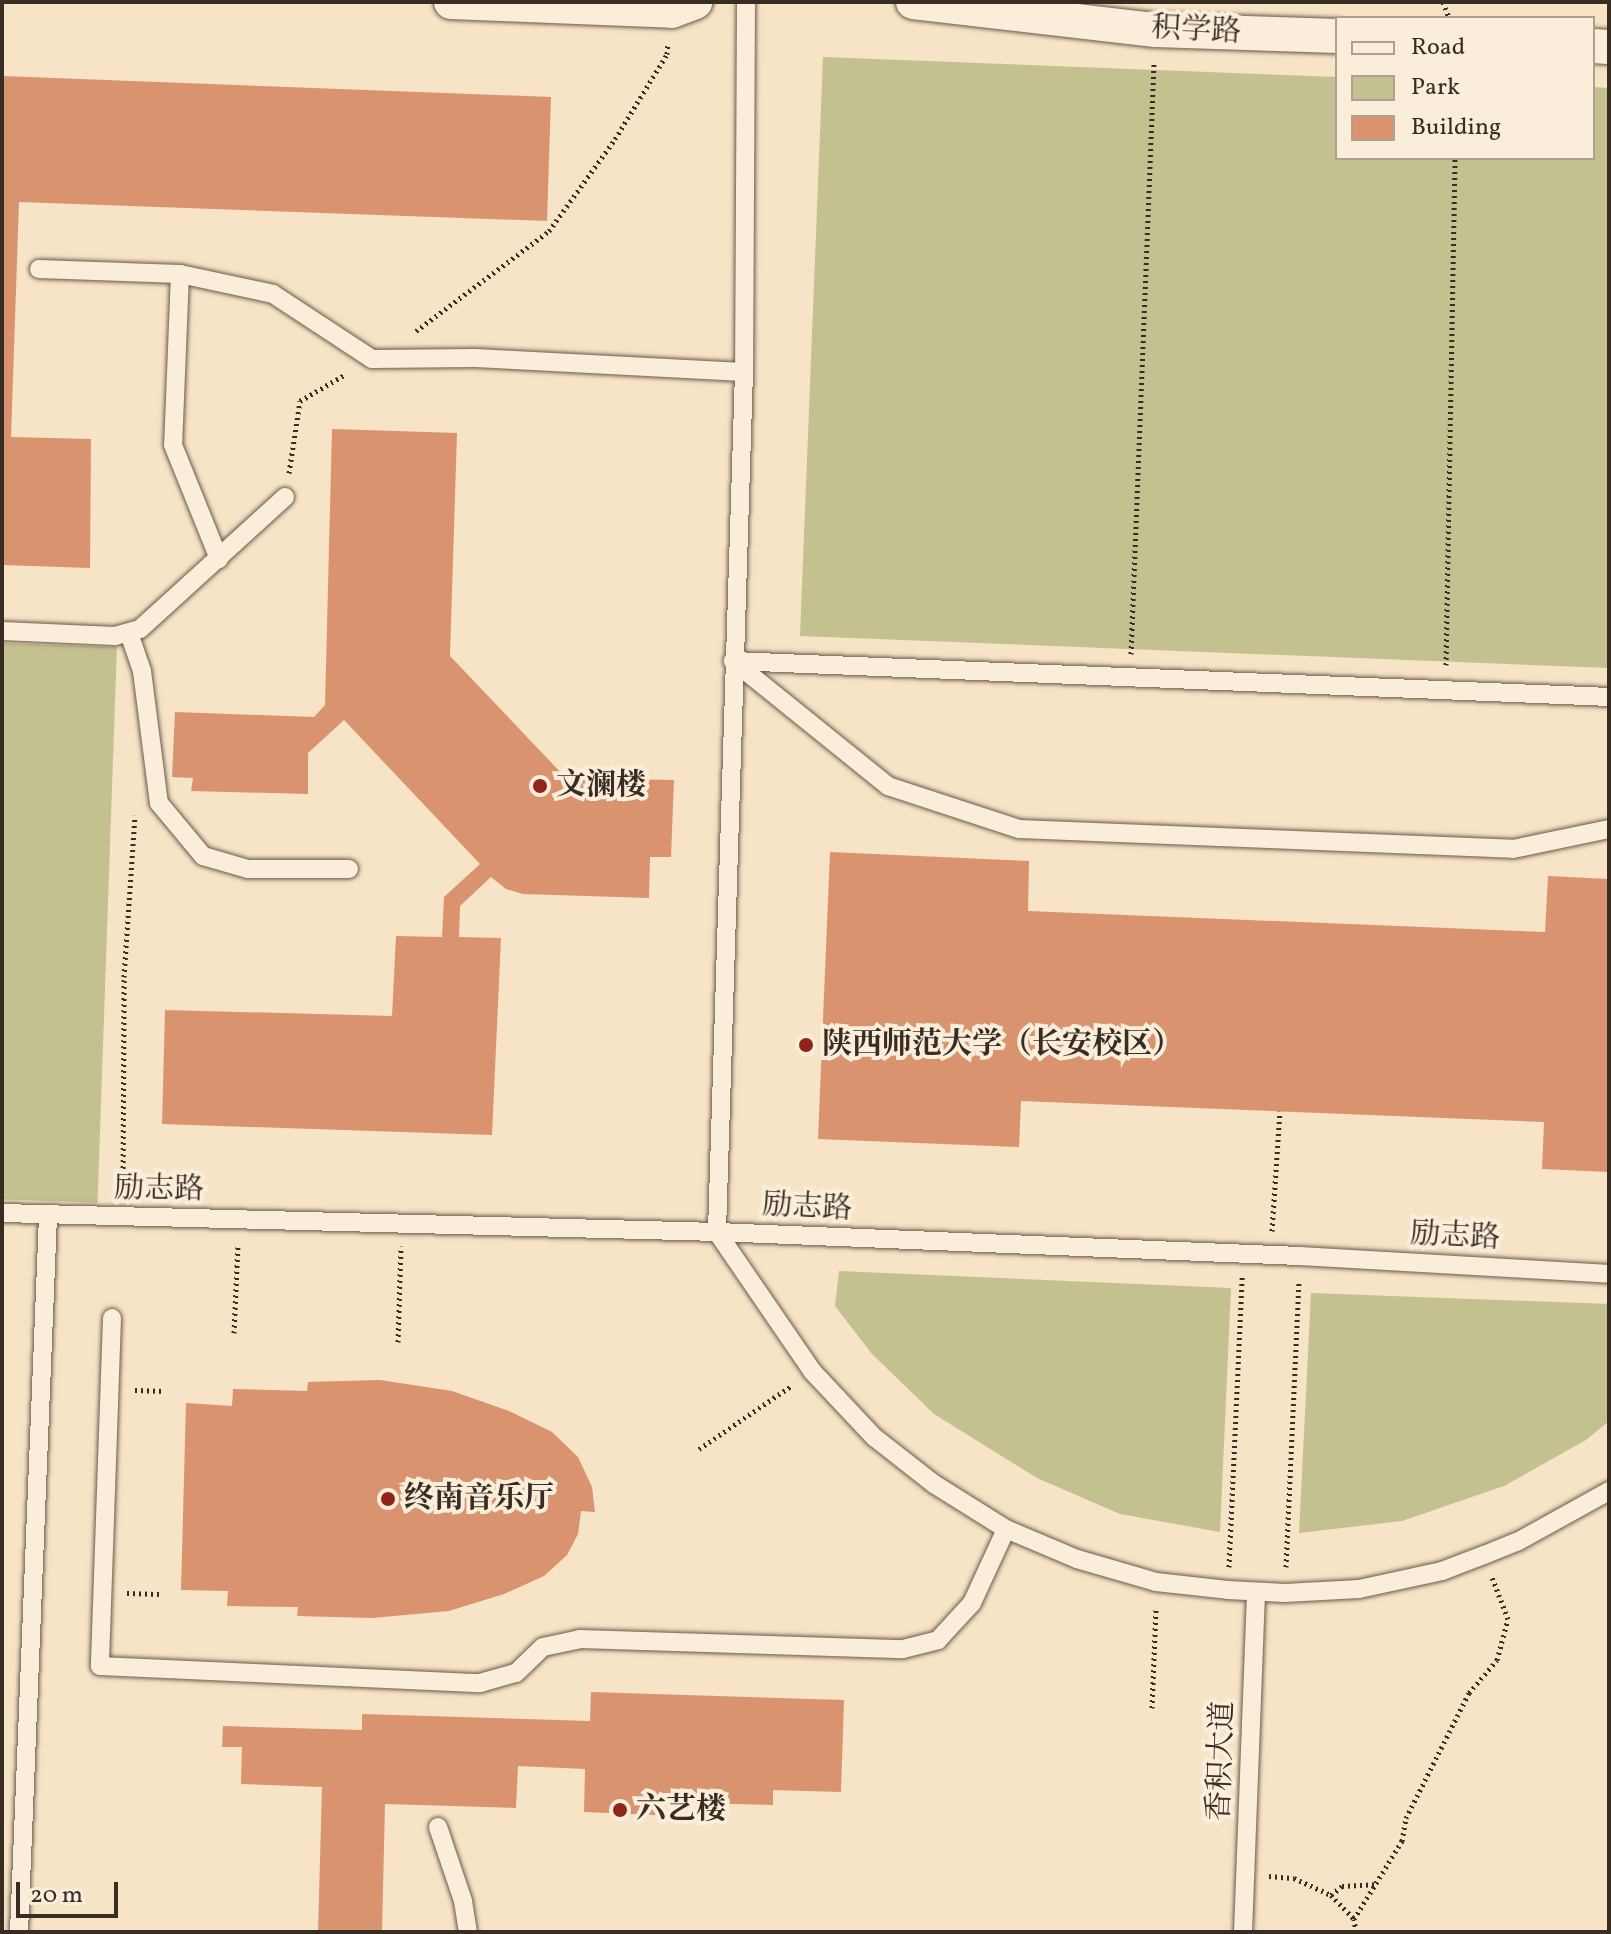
<!DOCTYPE html>
<meta charset="utf-8">
<style>
body{margin:0}
#map{position:relative;width:1611px;height:1934px;overflow:hidden;background:#f7e3c5;font-family:Vollkorn,"Noto Serif SC",serif}
div>[style]{position:absolute}
[style*='--x']{left:calc(var(--x)*1px);top:calc(var(--y)*1px);width:calc(var(--w)*1px);rotate:calc(var(--a)*1deg)}
.green>*{inset:0;background:#c4c190;transform-origin:0 0}
.building>*{inset:0;background:#da936f}
.path>*{height:5px;margin-top:-2.5px;transform-origin:0;background:repeating-linear-gradient(90deg,#382d23 0 2px,transparent 0 6px)}
.roads{filter:drop-shadow(0 0 2px #685a4c) drop-shadow(0 0 2px #685a4c)}
.service>*{height:18px;margin:-9px;padding:0 9px;transform-origin:9px;border-radius:9px;background:#faedd9}
.minor>*{height:34px;margin:-17px;padding:0 17px;transform-origin:17px;border-radius:17px;background:#faedd9}
.dots>*{width:22px;height:22px;translate:-50% -50%;box-sizing:border-box;border:4px solid #faedd9;border-radius:50%}
span{translate:-50% -50%;white-space:nowrap;text-align:center;line-height:1.15;-webkit-text-stroke:8px #faedd9;paint-order:stroke}
.street-label{font-size:30px;color:#382d23}
.poi-label{font-size:30px;color:#382d23;font-weight:700}
.left{translate:0 -50%;text-align:left}
.frame{position:absolute;inset:0;border:4px solid #382d23;pointer-events:none}
.legend{position:absolute;left:1335px;top:16px;width:260px;height:144px;box-sizing:border-box;background:#faedd9;border:2px solid #aca090;margin:0;padding:10px 14px;list-style:none;font-size:24px;color:#382d23}
.legend li{display:flex;align-items:center;gap:16px;height:40px}
.legend b{width:40px;border:2px solid #aca090}
.scale{position:absolute;left:16px;top:1882px;width:102px;height:36px;box-sizing:border-box;border:4px solid #382d23;border-top:0;padding-left:10px;font-size:24px;line-height:28px;white-space:nowrap;color:#382d23;-webkit-text-stroke:6px #faedd9;paint-order:stroke}
</style>
<div id="map">
<div class="green">
<i style="clip-path:polygon(823px 57px,1337px 77px,1337px 158px,1593px 158px,1593px 87px,1609px 88px,1609px 668px,800px 636px)"></i>
<i style="left:2px;top:643px;width:115px;height:556px;rotate:2deg"></i>
<i style="clip-path:polygon(839px 1271px,1231px 1288px,1220px 1532px,1120px 1514px,1037px 1478px,934px 1414px,872px 1354px,835px 1306px)"></i>
<i style="clip-path:polygon(1311px 1293px,1609px 1304px,1609px 1421px,1586px 1440px,1504px 1486px,1402px 1521px,1299px 1533px)"></i>
</div>
<div class="building">
<i style="clip-path:polygon(2px 76px,551px 97px,547px 221px,19px 202px,11px 437px,91px 439px,90px 568px,2px 565px)"></i>
<i style="clip-path:polygon(332px 429px,457px 433px,450px 656px,566px 778px,674px 780px,671px 857px,650px 857px,649px 898px,523px 894px,506px 889px,491px 877px,460px 906px,459px 937px,501px 938px,492px 1135px,162px 1124px,165px 1010px,392px 1016px,396px 936px,442px 937px,444px 897px,480px 864px,344px 720px,308px 753px,308px 794px,191px 791px,193px 778px,172px 777px,175px 712px,314px 717px,325px 705px)"></i>
<i style="clip-path:polygon(830px 852px,1029px 861px,1028px 911px,1545px 932px,1548px 876px,1609px 879px,1609px 1172px,1542px 1169px,1544px 1122px,1021px 1101px,1019px 1147px,818px 1139px)"></i>
<i style="clip-path:polygon(380px 1380px,452px 1391px,509px 1411px,552px 1432px,578px 1457px,592px 1487px,595px 1512px,581px 1511px,578px 1534px,567px 1555px,544px 1576px,504px 1594px,449px 1611px,372px 1618px,297px 1616px,298px 1607px,227px 1606px,228px 1591px,181px 1590px,186px 1403px,232px 1406px,233px 1389px,307px 1391px,308px 1382px)"></i>
<i style="clip-path:polygon(591px 1692px,844px 1700px,841px 1792px,773px 1790px,773px 1805px,657px 1802px,656px 1815px,584px 1812px,585px 1769px,518px 1766px,516px 1808px,385px 1804px,382px 1932px,318px 1932px,322px 1787px,241px 1784px,242px 1747px,222px 1747px,223px 1726px,362px 1730px,362px 1714px,590px 1721px)"></i>
</div>
<div class="path">
<i style="--x:1443;--y:2;--w:17;--a:69"></i>
<i style="--x:416;--y:331;--w:166;--a:-36.9"></i>
<i style="--x:549;--y:231;--w:113;--a:-54.3"></i>
<i style="--x:615;--y:139;--w:100;--a:-58.5"></i>
<i style="--x:667;--y:54;--w:11;--a:-85"></i>
<i style="--x:289;--y:473;--w:73;--a:-81.3"></i>
<i style="--x:300;--y:401;--w:53;--a:-30.4"></i>
<i style="--x:1131;--y:654;--w:590;--a:-87.77"></i>
<i style="--x:1446;--y:665;--w:507;--a:-88.98"></i>
<i style="--x:123;--y:1192;--w:215;--a:-89.7"></i>
<i style="--x:124;--y:977;--w:162;--a:-86.1"></i>
<i style="--x:1272;--y:1231;--w:120;--a:-86.2"></i>
<i style="--x:234;--y:1333;--w:88;--a:-87.4"></i>
<i style="--x:398;--y:1342;--w:96;--a:-88.2"></i>
<i style="--x:135;--y:1390;--w:30;--a:2"></i>
<i style="--x:699;--y:1449;--w:112;--a:-34.4"></i>
<i style="--x:1229;--y:1567;--w:290;--a:-87.4"></i>
<i style="--x:1286;--y:1567;--w:286;--a:-87.4"></i>
<i style="--x:127;--y:1593;--w:32;--a:2"></i>
<i style="--x:1152;--y:1708;--w:101;--a:-87.7"></i>
<i style="--x:1269;--y:1876;--w:25;--a:5"></i>
<i style="--x:1294;--y:1878;--w:41;--a:24.7"></i>
<i style="--x:1331;--y:1895;--w:33;--a:46"></i>
<i style="--x:1331;--y:1895;--w:14;--a:-39"></i>
<i style="--x:1342;--y:1886;--w:33;--a:-3"></i>
<i style="--x:1356;--y:1932;--w:13;--a:-99"></i>
<i style="--x:1354;--y:1919;--w:92;--a:-58.4"></i>
<i style="--x:1402;--y:1841;--w:23;--a:-80"></i>
<i style="--x:1406;--y:1818;--w:140;--a:-63.3"></i>
<i style="--x:1469;--y:1693;--w:43;--a:-49.7"></i>
<i style="--x:1497;--y:1660;--w:42;--a:-75"></i>
<i style="--x:1508;--y:1619;--w:45;--a:-110.9"></i>
</div>
<div class="roads">
<div class="service">
<i style="--x:746;--y:2;--w:370;--a:90.3"></i>
<i style="--x:744;--y:372;--w:860;--a:91.8"></i>
<i style="--x:717;--y:1232;--w:168;--a:55.6"></i>
<i style="--x:812;--y:1371;--w:91;--a:46.8"></i>
<i style="--x:874;--y:1437;--w:76;--a:38.1"></i>
<i style="--x:934;--y:1484;--w:85;--a:32"></i>
<i style="--x:1006;--y:1529;--w:77;--a:22.9"></i>
<i style="--x:1077;--y:1559;--w:82;--a:16.2"></i>
<i style="--x:1156;--y:1582;--w:72;--a:6.3"></i>
<i style="--x:1228;--y:1590;--w:57;--a:3"></i>
<i style="--x:1285;--y:1593;--w:74;--a:-3.1"></i>
<i style="--x:1359;--y:1589;--w:85;--a:-12.2"></i>
<i style="--x:1442;--y:1571;--w:45;--a:-20.9"></i>
<i style="--x:1484;--y:1555;--w:35;--a:-22"></i>
<i style="--x:1517;--y:1542;--w:105;--a:-29"></i>
<i style="--x:39;--y:269;--w:141;--a:2"></i>
<i style="--x:180;--y:274;--w:95;--a:12.1"></i>
<i style="--x:273;--y:294;--w:118;--a:33.3"></i>
<i style="--x:372;--y:359;--w:103;--a:-0.6"></i>
<i style="--x:475;--y:358;--w:269;--a:3"></i>
<i style="--x:180;--y:274;--w:171;--a:92.3"></i>
<i style="--x:173;--y:445;--w:123;--a:68"></i>
<i style="--x:2;--y:631;--w:113;--a:2.5"></i>
<i style="--x:115;--y:636;--w:26;--a:-16"></i>
<i style="--x:140;--y:629;--w:196;--a:-42.3"></i>
<i style="--x:129;--y:633;--w:40;--a:71.1"></i>
<i style="--x:142;--y:671;--w:133;--a:82.7"></i>
<i style="--x:159;--y:803;--w:69;--a:50.3"></i>
<i style="--x:203;--y:856;--w:47;--a:16.1"></i>
<i style="--x:248;--y:869;--w:101;--a:0"></i>
<i style="--x:733;--y:661;--w:199;--a:38.9"></i>
<i style="--x:888;--y:786;--w:138;--a:18.2"></i>
<i style="--x:1019;--y:829;--w:494;--a:2.3"></i>
<i style="--x:1513;--y:849;--w:98;--a:-11.8"></i>
<i style="--x:733;--y:661;--w:877;--a:2.35"></i>
<i style="--x:2;--y:1213;--w:715;--a:1.52"></i>
<i style="--x:717;--y:1232;--w:583;--a:2.36"></i>
<i style="--x:1300;--y:1256;--w:310;--a:3.3"></i>
<i style="--x:112;--y:1318;--w:348;--a:92"></i>
<i style="--x:100;--y:1666;--w:380;--a:2.6"></i>
<i style="--x:480;--y:1683;--w:37;--a:-16"></i>
<i style="--x:516;--y:1673;--w:37;--a:-44"></i>
<i style="--x:543;--y:1647;--w:38;--a:-12"></i>
<i style="--x:580;--y:1639;--w:323;--a:1.8"></i>
<i style="--x:903;--y:1649;--w:36;--a:-14"></i>
<i style="--x:938;--y:1640;--w:50;--a:-47.4"></i>
<i style="--x:972;--y:1603;--w:81;--a:-65.3"></i>
<i style="--x:438;--y:1827;--w:78;--a:71.3"></i>
<i style="--x:463;--y:1901;--w:31;--a:81"></i>
<i style="--x:19;--y:1932;--w:718;--a:-87.68"></i>
<i style="--x:1243;--y:1932;--w:340;--a:-87.8"></i>
</div>
<div class="minor">
<i style="--x:451;--y:2;--w:221;--a:2.3"></i>
<i style="--x:672;--y:11;--w:25;--a:-21"></i>
<i style="--x:913;--y:2;--w:244;--a:6.6"></i>
<i style="--x:1155;--y:30;--w:182;--a:1.9"></i>
<i style="--x:1593;--y:46;--w:16;--a:4"></i>
</div>
</div>
<div class="dots">
<i style="left:540px;top:786px;background:#8f2418"></i>
<i style="left:806px;top:1045px;background:#8f2418"></i>
<i style="left:388px;top:1499px;background:#8f2418"></i>
<i style="left:620px;top:1810px;background:#8f2418"></i>
</div>
<div class="street-label">
<span style="left:1196px;top:31px;rotate:3deg">积学路</span>
<span style="left:159px;top:1190px;rotate:1deg">励志路</span>
<span style="left:807px;top:1208px;rotate:3deg">励志路</span>
<span style="left:1455px;top:1237px;rotate:3deg">励志路</span>
<span style="left:1222px;top:1761px;rotate:-88deg">香积大道</span>
</div>
<div class="poi-label">
<span class="left" style="left:556px;top:786px">文澜楼</span>
<span class="left" style="left:822px;top:1045px">陕西师范大学（长安校区）</span>
<span class="left" style="left:404px;top:1499px">终南音乐厅</span>
<span class="left" style="left:636px;top:1810px">六艺楼</span>
</div>
<div class="frame"></div>
<ul class="legend">
<li><b style="height:10px;background:#faedd9"></b>Road</li>
<li><b style="height:22px;background:#c4c190"></b>Park</li>
<li><b style="height:22px;background:#da936f"></b>Building</li>
</ul>
<div class="scale">20 m</div>
</div>
